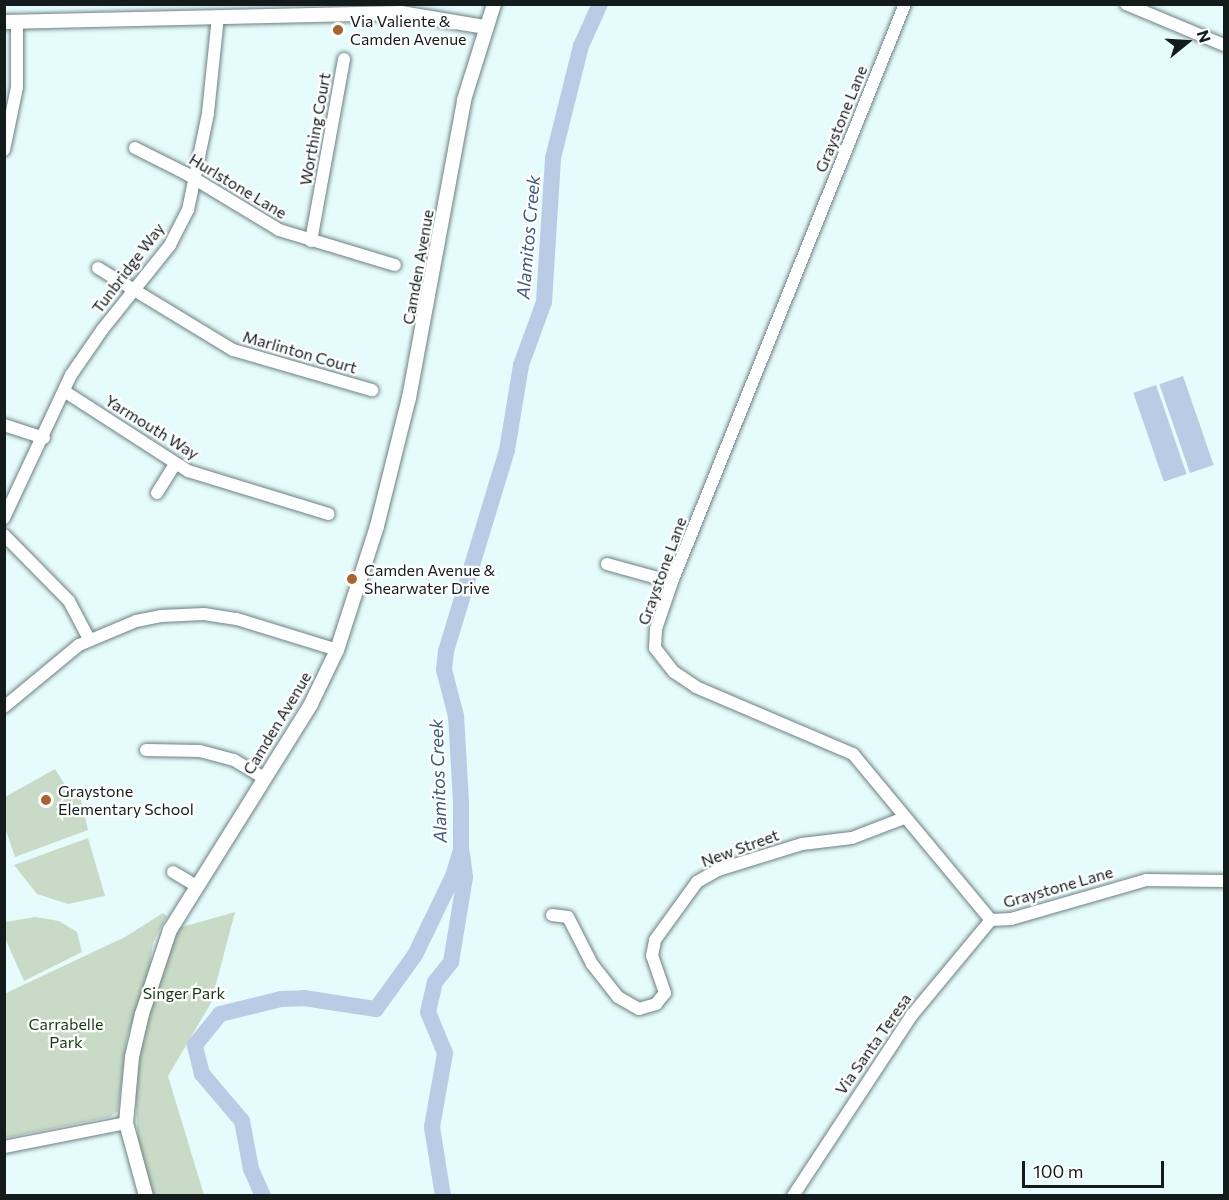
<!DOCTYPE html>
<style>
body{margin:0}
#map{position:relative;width:1229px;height:1200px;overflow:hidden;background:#e6fbfc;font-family:Commissioner,sans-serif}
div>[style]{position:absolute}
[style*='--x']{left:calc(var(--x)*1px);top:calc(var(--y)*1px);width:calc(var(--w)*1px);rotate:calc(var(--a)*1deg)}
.green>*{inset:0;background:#c9dbc7}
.water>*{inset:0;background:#bacce5;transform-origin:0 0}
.river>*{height:16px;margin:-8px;padding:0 8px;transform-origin:8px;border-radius:8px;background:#bacce5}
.roads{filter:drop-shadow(0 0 2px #6e8081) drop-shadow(0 0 2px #6e8081)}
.minor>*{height:12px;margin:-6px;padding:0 6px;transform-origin:6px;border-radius:6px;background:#fff}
.tertiary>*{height:14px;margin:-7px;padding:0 7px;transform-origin:7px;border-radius:7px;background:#fff}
.dots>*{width:16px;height:16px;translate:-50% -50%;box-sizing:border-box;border:3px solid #fff;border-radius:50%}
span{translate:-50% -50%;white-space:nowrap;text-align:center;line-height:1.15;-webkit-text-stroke:4.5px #fff;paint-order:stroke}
.poi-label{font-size:16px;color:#131b1b}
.left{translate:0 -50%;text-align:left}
.street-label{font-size:16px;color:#131b1b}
.park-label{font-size:16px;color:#173612}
.water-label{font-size:18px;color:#3d577e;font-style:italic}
.frame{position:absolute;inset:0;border:6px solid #131b1b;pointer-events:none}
.north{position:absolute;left:1157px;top:12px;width:60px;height:60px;-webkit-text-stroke:4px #fff;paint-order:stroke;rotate:72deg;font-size:16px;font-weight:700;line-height:24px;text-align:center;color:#131b1b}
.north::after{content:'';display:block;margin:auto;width:21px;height:27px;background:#131b1b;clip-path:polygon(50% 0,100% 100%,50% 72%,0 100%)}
.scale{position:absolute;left:1022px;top:1161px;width:142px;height:27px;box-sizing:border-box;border:3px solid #131b1b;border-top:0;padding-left:8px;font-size:18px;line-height:21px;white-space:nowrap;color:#131b1b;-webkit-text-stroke:4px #fff;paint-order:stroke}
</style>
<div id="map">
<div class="green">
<i style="clip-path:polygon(55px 769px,72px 796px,81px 800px,88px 830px,15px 857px,5px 828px,5px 797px)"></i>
<i style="clip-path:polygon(88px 838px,105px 896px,68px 904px,37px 894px,14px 865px)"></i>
<i style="clip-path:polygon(235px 912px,211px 1003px,168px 1076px,204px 1195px,152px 1196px,138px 1140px,135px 1085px,147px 1014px,175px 929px)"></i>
<i style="clip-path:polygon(163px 913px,167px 916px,153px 943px,148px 977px,127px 1037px,118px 1111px,110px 1117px,5px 1138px,4px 994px,125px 937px)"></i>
<i style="clip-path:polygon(35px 917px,59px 921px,77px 932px,82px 952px,24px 981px,5px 938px,5px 922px)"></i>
</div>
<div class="water">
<i style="left:1183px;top:376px;width:94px;height:25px;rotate:71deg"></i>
<i style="left:1156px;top:385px;width:94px;height:24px;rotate:71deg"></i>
</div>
<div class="river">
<i style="--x:263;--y:1196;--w:30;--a:-114"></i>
<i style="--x:251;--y:1169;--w:49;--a:-100.6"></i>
<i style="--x:242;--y:1121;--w:62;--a:-130.4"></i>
<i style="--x:202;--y:1074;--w:30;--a:-104"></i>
<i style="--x:195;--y:1045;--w:40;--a:-51"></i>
<i style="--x:220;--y:1014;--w:63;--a:-13.8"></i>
<i style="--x:281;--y:999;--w:23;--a:-2"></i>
<i style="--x:304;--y:998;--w:73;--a:8.7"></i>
<i style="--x:376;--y:1009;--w:67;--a:-54.2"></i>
<i style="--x:415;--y:955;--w:88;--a:-64.3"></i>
<i style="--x:453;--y:876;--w:28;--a:-73"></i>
<i style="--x:461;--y:849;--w:47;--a:-90"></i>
<i style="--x:461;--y:802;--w:86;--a:-93.3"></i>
<i style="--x:456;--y:716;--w:48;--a:-104.6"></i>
<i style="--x:444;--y:670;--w:19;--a:-84"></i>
<i style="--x:446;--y:651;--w:210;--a:-73.1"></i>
<i style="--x:507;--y:450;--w:86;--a:-80.6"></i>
<i style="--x:521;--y:365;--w:67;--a:-69.9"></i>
<i style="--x:544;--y:302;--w:144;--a:-86.4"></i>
<i style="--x:553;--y:158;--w:115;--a:-76"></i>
<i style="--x:581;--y:46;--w:46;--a:-65.7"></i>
<i style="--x:443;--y:1196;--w:70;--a:-99.1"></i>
<i style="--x:432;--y:1127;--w:75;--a:-80"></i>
<i style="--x:445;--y:1053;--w:44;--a:-112.5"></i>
<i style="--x:428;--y:1012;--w:31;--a:-77"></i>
<i style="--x:435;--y:982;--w:26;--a:-51"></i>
<i style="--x:451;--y:962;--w:86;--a:-80.6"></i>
<i style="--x:465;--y:877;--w:23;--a:-97"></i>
</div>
<div class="roads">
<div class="minor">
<i style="--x:905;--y:4;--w:623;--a:111.96"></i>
<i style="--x:672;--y:582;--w:50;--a:108.8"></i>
<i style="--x:656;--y:629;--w:19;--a:93"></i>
<i style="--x:655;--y:648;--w:31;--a:52"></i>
<i style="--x:674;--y:672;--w:27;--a:34"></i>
<i style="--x:696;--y:687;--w:171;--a:23.1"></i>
<i style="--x:853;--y:754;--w:216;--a:50.3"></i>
<i style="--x:991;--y:920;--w:20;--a:-3"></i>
<i style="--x:1011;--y:919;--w:141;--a:-16.1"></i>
<i style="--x:1146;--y:880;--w:78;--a:0.7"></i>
<i style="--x:1126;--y:4;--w:106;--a:22.7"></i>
<i style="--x:135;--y:148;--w:56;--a:26.6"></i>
<i style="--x:185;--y:173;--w:110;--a:31.2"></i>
<i style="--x:279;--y:230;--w:121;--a:16.8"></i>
<i style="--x:4;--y:150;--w:64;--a:-78.3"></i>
<i style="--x:17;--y:87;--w:66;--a:-90"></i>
<i style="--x:311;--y:241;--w:185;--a:-79.7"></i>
<i style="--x:98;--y:268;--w:158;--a:31.3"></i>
<i style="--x:233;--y:350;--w:145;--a:16.1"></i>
<i style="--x:64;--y:391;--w:148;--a:32.8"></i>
<i style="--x:188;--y:471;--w:147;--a:17"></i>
<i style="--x:4;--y:425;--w:42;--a:18"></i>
<i style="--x:157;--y:493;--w:34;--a:-58"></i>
<i style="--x:4;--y:518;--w:158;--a:-64.9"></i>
<i style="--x:71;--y:375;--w:55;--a:-55.4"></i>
<i style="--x:102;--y:330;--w:109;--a:-51.3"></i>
<i style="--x:170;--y:245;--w:39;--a:-63"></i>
<i style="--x:188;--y:210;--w:99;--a:-78.3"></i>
<i style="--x:208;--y:113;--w:97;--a:-84.1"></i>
<i style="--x:4;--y:535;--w:93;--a:45.4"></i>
<i style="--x:69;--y:601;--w:43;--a:62.2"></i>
<i style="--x:607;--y:564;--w:67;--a:15.5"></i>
<i style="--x:4;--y:707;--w:97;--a:-39.6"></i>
<i style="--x:79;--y:645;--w:62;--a:-22.8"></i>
<i style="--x:136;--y:621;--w:25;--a:-11"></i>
<i style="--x:161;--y:616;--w:43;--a:-2.7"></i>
<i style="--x:204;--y:614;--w:33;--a:9"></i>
<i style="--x:237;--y:619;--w:105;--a:17.2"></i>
<i style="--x:146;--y:750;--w:54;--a:1.1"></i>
<i style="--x:200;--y:751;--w:35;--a:15"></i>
<i style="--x:234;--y:760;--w:35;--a:31"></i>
<i style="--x:173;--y:872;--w:26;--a:31"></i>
<i style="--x:552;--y:915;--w:16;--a:7"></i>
<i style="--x:568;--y:917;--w:53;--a:62.9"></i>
<i style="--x:592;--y:964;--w:42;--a:51.8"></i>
<i style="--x:618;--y:997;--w:24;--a:30"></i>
<i style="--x:639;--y:1009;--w:18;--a:-16"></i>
<i style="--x:656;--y:1004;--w:14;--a:-51"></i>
<i style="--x:665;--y:993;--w:39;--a:-109"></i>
<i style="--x:652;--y:956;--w:16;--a:-79"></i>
<i style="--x:655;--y:940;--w:72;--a:-54.1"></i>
<i style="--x:697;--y:882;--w:24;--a:-30"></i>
<i style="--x:718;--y:870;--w:88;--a:-17.2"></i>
<i style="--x:802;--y:844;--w:50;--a:-6.8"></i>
<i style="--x:852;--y:838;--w:56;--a:-21"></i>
<i style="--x:4;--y:1147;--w:124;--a:-11.1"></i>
<i style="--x:793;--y:1196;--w:217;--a:-56.7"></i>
<i style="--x:912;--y:1015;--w:124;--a:-50.3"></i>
</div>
<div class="tertiary">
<i style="--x:4;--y:22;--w:397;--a:-1.3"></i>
<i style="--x:401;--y:13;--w:86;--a:9.4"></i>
<i style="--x:146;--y:1196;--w:76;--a:-105.3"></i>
<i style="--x:126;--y:1123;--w:66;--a:-84.8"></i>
<i style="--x:132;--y:1057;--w:44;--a:-76.9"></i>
<i style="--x:142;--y:1014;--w:89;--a:-71.6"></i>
<i style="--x:170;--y:930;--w:266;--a:-58"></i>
<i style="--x:311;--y:704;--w:60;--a:-64.3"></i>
<i style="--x:337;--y:650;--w:130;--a:-72.1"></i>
<i style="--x:377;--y:526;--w:132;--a:-76"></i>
<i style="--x:409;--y:398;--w:303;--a:-79.5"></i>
<i style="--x:464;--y:100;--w:101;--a:-72.6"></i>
</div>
</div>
<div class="dots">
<i style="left:338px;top:30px;background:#a76333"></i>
<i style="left:352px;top:579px;background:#a76333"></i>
<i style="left:46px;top:800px;background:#a76333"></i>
</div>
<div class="poi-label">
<span class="left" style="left:350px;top:30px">Via Valiente &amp;<br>Camden Avenue</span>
<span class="left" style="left:364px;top:579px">Camden Avenue &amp;<br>Shearwater Drive</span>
<span class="left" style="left:58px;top:800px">Graystone<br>Elementary School</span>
</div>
<div class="street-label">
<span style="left:841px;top:119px;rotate:-68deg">Graystone Lane</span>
<span style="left:315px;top:129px;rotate:-80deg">Worthing Court</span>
<span style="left:238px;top:186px;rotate:31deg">Hurlstone Lane</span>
<span style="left:418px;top:267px;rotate:-80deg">Camden Avenue</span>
<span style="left:128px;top:268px;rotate:-53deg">Tunbridge Way</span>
<span style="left:300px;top:352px;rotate:16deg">Marlinton Court</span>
<span style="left:152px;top:427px;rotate:32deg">Yarmouth Way</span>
<span style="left:662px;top:571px;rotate:-70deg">Graystone Lane</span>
<span style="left:277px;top:723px;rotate:-59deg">Camden Avenue</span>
<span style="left:740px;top:848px;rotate:-20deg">New Street</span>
<span style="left:1058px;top:887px;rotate:-16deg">Graystone Lane</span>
<span style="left:873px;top:1044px;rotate:-55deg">Via Santa Teresa</span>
</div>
<div class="park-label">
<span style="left:184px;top:993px">Singer Park</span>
<span style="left:66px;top:1033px">Carrabelle<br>Park</span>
</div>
<div class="water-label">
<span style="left:528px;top:237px;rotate:-85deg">Alamitos Creek</span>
<span style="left:438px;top:781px;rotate:-92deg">Alamitos Creek</span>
</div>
<div class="frame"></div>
<div class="north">N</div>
<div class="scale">100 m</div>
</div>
